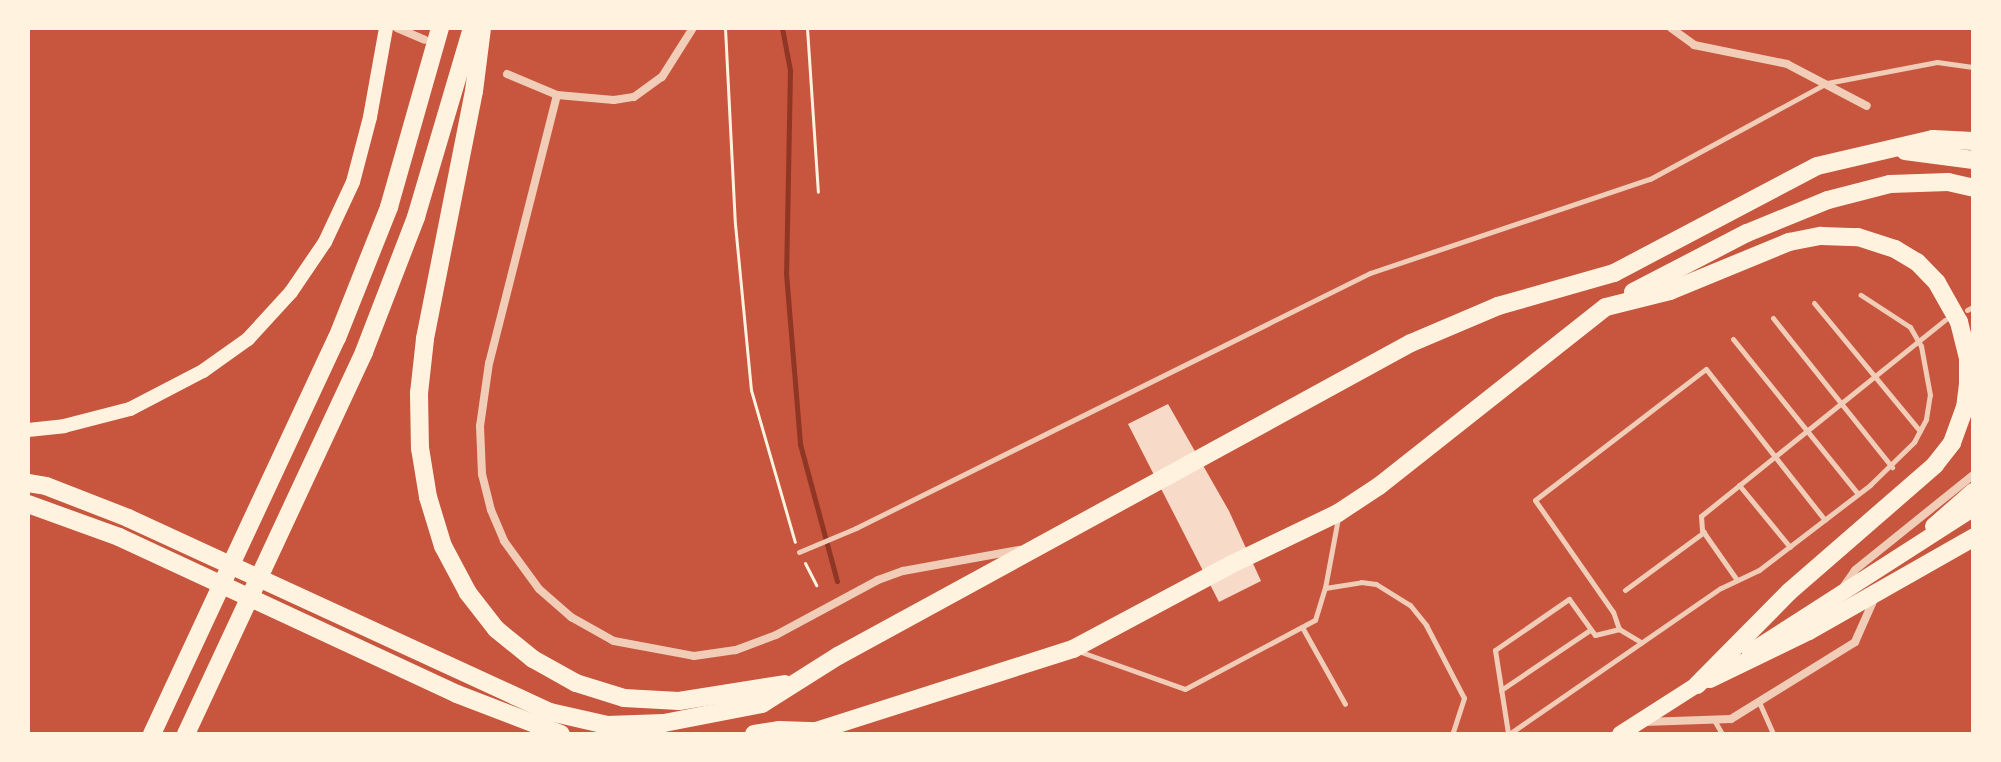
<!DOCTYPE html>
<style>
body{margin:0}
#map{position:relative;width:2001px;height:762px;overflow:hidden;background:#c8553d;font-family:"PT Sans",sans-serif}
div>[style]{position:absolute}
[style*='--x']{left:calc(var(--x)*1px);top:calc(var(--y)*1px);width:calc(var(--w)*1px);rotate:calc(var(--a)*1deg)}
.stream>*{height:5px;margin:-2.5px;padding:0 2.5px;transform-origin:2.5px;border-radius:2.5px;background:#8f3625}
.building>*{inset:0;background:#f7dbc8}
.path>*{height:3px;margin:-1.5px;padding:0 1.5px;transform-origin:1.5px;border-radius:1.5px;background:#fff3e0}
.service>*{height:5px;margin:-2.5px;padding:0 2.5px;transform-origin:2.5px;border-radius:2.5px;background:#f1ccb7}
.minor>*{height:8px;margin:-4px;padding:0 4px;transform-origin:4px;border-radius:4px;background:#f1ccb7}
.secondary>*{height:14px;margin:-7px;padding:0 7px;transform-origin:7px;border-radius:7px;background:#fff3e0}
.primary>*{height:16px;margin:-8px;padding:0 8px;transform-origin:8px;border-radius:8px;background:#fff3e0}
.motorway>*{height:18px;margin:-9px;padding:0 9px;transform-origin:9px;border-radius:9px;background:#fff3e0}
span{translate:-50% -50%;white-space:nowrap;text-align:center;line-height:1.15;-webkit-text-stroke:6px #fff3e0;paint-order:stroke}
.frame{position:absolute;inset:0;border:30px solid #fff3e0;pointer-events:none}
</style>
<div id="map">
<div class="stream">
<i style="--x:782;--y:28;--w:43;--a:79.2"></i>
<i style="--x:790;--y:70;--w:203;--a:91.1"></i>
<i style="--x:786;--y:273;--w:172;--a:85.3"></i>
<i style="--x:800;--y:444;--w:142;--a:74.9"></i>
</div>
<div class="building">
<i style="clip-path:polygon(1168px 404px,1229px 511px,1261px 581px,1219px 602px,1128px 424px)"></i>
</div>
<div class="path">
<i style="--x:725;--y:28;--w:196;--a:87.1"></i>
<i style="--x:735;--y:224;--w:167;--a:84.5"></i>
<i style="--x:751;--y:390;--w:158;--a:73.9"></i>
<i style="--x:807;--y:28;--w:164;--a:86.2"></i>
<i style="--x:805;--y:563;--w:25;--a:63"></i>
</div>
<div class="service">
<i style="--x:1814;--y:303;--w:166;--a:50.4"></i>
<i style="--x:1967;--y:310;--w:7;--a:-27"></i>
<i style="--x:1773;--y:318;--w:191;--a:51.4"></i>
<i style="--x:1733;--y:339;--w:199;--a:51.1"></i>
<i style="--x:1739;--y:485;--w:80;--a:50.6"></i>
<i style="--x:799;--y:552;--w:62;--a:-22.8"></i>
<i style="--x:856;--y:528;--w:574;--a:-26.39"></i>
<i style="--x:1370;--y:273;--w:295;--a:-18.6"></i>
<i style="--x:1650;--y:179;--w:201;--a:-28.5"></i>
<i style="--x:1827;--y:83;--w:112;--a:-10.8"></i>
<i style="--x:1937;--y:62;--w:36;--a:8"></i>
<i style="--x:1737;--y:580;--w:61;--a:-125"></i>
<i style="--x:1702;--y:530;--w:14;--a:-94"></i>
<i style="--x:1701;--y:516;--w:313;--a:-38.8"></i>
<i style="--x:1325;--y:588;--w:36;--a:-9"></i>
<i style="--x:1361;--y:582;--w:15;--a:8"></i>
<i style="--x:1376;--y:584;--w:40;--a:32"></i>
<i style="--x:1410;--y:605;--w:26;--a:51"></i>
<i style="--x:1426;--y:625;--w:82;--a:62.5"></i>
<i style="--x:1464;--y:698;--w:38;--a:108"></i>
<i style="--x:1625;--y:590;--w:98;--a:-36.3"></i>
<i style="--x:1302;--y:627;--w:88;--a:60.8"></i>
<i style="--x:1619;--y:629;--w:18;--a:-109"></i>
<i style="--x:1613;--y:612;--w:136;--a:-124.9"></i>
<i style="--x:1535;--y:500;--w:215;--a:-37.5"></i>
<i style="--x:1706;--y:369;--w:192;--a:51.8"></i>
<i style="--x:1081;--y:652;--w:110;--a:19.6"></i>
<i style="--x:1185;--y:689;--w:147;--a:-28"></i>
<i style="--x:1315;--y:620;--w:34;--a:-73"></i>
<i style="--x:1325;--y:588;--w:71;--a:-79.5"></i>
<i style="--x:1501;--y:690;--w:107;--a:-34"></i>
<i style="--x:1759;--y:702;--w:35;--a:66"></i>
<i style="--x:1714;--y:720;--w:16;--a:60"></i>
<i style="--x:1508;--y:733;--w:84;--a:-98.9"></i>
<i style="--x:1495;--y:650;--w:90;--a:-34.6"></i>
<i style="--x:1569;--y:599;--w:44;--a:54.2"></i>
<i style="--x:1595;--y:635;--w:25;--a:-14"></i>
<i style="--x:1619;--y:629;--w:26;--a:31"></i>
<i style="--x:1509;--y:734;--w:257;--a:-34.6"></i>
<i style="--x:1721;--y:588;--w:42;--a:-25.3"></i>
<i style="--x:1759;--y:570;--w:140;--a:-37.4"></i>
<i style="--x:1870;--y:485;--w:62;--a:-44.3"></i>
<i style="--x:1914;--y:442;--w:26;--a:-62"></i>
<i style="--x:1926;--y:419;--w:24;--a:-81"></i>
<i style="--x:1930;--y:395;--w:50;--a:-100.4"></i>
<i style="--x:1921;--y:346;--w:22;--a:-120"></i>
<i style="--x:1910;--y:327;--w:59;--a:-146.9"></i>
</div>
<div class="minor">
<i style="--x:397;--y:28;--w:30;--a:23"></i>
<i style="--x:1671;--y:28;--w:29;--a:36"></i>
<i style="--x:1694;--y:45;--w:95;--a:11.5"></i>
<i style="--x:1787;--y:64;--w:90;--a:27.7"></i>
<i style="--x:507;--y:74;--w:54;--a:22.8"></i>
<i style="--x:557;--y:95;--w:57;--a:5"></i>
<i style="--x:614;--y:100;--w:20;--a:-9"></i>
<i style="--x:634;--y:97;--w:34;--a:-36"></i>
<i style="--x:662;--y:77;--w:58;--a:-57.7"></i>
<i style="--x:557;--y:95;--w:276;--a:104.2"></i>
<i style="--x:489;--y:363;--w:64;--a:98.1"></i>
<i style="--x:480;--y:426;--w:48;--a:87.6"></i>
<i style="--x:482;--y:474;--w:37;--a:76"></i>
<i style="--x:491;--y:510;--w:34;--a:67"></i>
<i style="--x:504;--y:541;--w:59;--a:53.9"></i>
<i style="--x:539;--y:589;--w:43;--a:41.2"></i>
<i style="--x:571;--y:617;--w:49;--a:29.2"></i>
<i style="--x:614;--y:641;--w:81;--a:10.6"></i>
<i style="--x:694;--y:656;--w:42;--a:-8.1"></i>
<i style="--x:736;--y:650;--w:43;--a:-20.6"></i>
<i style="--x:776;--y:635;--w:116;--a:-28.3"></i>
<i style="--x:878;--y:580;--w:27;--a:-20"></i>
<i style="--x:903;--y:571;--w:118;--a:-10.3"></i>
<i style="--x:1844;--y:586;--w:19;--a:-55"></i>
<i style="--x:1855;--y:570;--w:151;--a:-38.8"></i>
<i style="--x:1644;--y:722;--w:87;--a:-2"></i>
<i style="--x:1731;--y:719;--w:146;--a:-31.8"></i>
<i style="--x:1855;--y:642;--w:49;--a:-66"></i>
</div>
<div class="secondary">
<i style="--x:28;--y:430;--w:36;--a:-6"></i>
<i style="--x:64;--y:426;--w:68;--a:-14.4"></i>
<i style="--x:130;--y:409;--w:82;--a:-27.5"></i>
<i style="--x:203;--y:371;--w:55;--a:-35.4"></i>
<i style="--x:248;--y:339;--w:64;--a:-47.5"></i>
<i style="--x:291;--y:292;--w:60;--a:-55.8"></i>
<i style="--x:325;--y:242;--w:66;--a:-65"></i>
<i style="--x:353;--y:182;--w:67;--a:-75.3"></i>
<i style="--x:370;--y:117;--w:90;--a:-79.8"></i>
</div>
<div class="primary">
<i style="--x:1933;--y:526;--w:53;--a:-41.2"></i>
<i style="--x:1750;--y:652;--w:265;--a:-32.7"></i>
<i style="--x:1620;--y:734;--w:102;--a:-32.6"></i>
</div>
<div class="motorway">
<i style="--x:482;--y:28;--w:64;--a:97.2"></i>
<i style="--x:474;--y:91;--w:253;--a:101.2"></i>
<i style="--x:425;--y:339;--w:54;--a:96.3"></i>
<i style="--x:419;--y:393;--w:55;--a:89"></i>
<i style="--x:420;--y:448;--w:50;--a:80.7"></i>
<i style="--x:428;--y:497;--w:51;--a:73"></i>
<i style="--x:443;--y:546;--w:53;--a:62"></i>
<i style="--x:468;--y:593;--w:46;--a:52.1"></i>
<i style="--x:496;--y:629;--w:48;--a:39"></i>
<i style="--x:533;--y:659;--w:49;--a:29.2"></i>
<i style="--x:576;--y:683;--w:50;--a:17.4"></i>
<i style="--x:624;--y:698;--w:55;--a:3.1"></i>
<i style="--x:679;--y:701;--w:107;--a:-9.1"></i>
<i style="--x:1905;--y:151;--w:69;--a:7.5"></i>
<i style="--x:1633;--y:292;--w:128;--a:-27.4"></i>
<i style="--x:1747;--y:233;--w:87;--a:-22.2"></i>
<i style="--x:1828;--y:200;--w:64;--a:-14.5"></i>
<i style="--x:1890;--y:184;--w:58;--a:-2"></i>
<i style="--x:1948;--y:182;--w:26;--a:13"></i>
<i style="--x:28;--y:483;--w:18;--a:9"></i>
<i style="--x:46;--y:486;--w:88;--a:21.3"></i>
<i style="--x:128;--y:518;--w:464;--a:24.7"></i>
<i style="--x:550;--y:712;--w:58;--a:12.8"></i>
<i style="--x:607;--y:725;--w:57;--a:-2"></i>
<i style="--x:664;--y:723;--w:100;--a:-11"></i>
<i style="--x:762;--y:704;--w:90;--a:-32.3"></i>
<i style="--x:838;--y:656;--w:653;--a:-28.65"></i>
<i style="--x:1411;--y:343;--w:95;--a:-23"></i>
<i style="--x:1498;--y:306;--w:121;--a:-15.9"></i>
<i style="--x:1614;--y:273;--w:229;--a:-27.8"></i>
<i style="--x:1817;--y:166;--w:119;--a:-13.1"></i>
<i style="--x:1933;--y:139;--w:40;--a:2.9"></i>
<i style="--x:28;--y:504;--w:97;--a:19.9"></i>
<i style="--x:119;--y:537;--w:373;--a:24.9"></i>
<i style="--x:457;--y:694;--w:111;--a:21"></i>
<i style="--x:1710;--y:679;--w:110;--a:-25.9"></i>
<i style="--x:1809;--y:631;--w:189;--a:-29.6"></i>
<i style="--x:152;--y:734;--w:437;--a:-65"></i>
<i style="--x:337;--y:338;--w:141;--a:-68.3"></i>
<i style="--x:389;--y:207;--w:186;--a:-74.1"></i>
<i style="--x:186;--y:734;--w:421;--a:-65"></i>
<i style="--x:364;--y:352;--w:145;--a:-68.9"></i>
<i style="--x:416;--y:217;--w:197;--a:-73.5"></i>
<i style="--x:754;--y:734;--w:25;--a:-9"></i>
<i style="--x:779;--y:730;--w:37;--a:2"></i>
<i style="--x:816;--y:731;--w:270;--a:-17.7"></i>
<i style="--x:1073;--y:649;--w:178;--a:-28.1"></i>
<i style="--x:1230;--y:565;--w:120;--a:-25.7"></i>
<i style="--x:1338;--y:513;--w:49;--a:-33.4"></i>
<i style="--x:1379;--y:486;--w:289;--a:-38.3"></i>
<i style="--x:1606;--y:307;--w:66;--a:-14"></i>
<i style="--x:1670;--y:291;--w:129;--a:-22.4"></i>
<i style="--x:1789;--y:242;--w:33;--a:-11"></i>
<i style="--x:1821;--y:236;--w:37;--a:2"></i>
<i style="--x:1858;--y:237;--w:39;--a:18"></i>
<i style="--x:1895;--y:249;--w:26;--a:31"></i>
<i style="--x:1917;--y:262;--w:29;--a:46"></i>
<i style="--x:1937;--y:283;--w:45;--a:60.6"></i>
<i style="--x:1959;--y:322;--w:38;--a:76"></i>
<i style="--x:1968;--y:359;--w:25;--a:90"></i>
<i style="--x:1968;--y:384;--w:23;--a:97"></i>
<i style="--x:1965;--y:407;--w:38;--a:110"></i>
<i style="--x:1952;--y:443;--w:28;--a:128"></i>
<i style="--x:1935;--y:465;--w:194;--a:139"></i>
<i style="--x:1789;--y:592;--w:131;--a:134.7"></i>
</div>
<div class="frame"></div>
</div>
